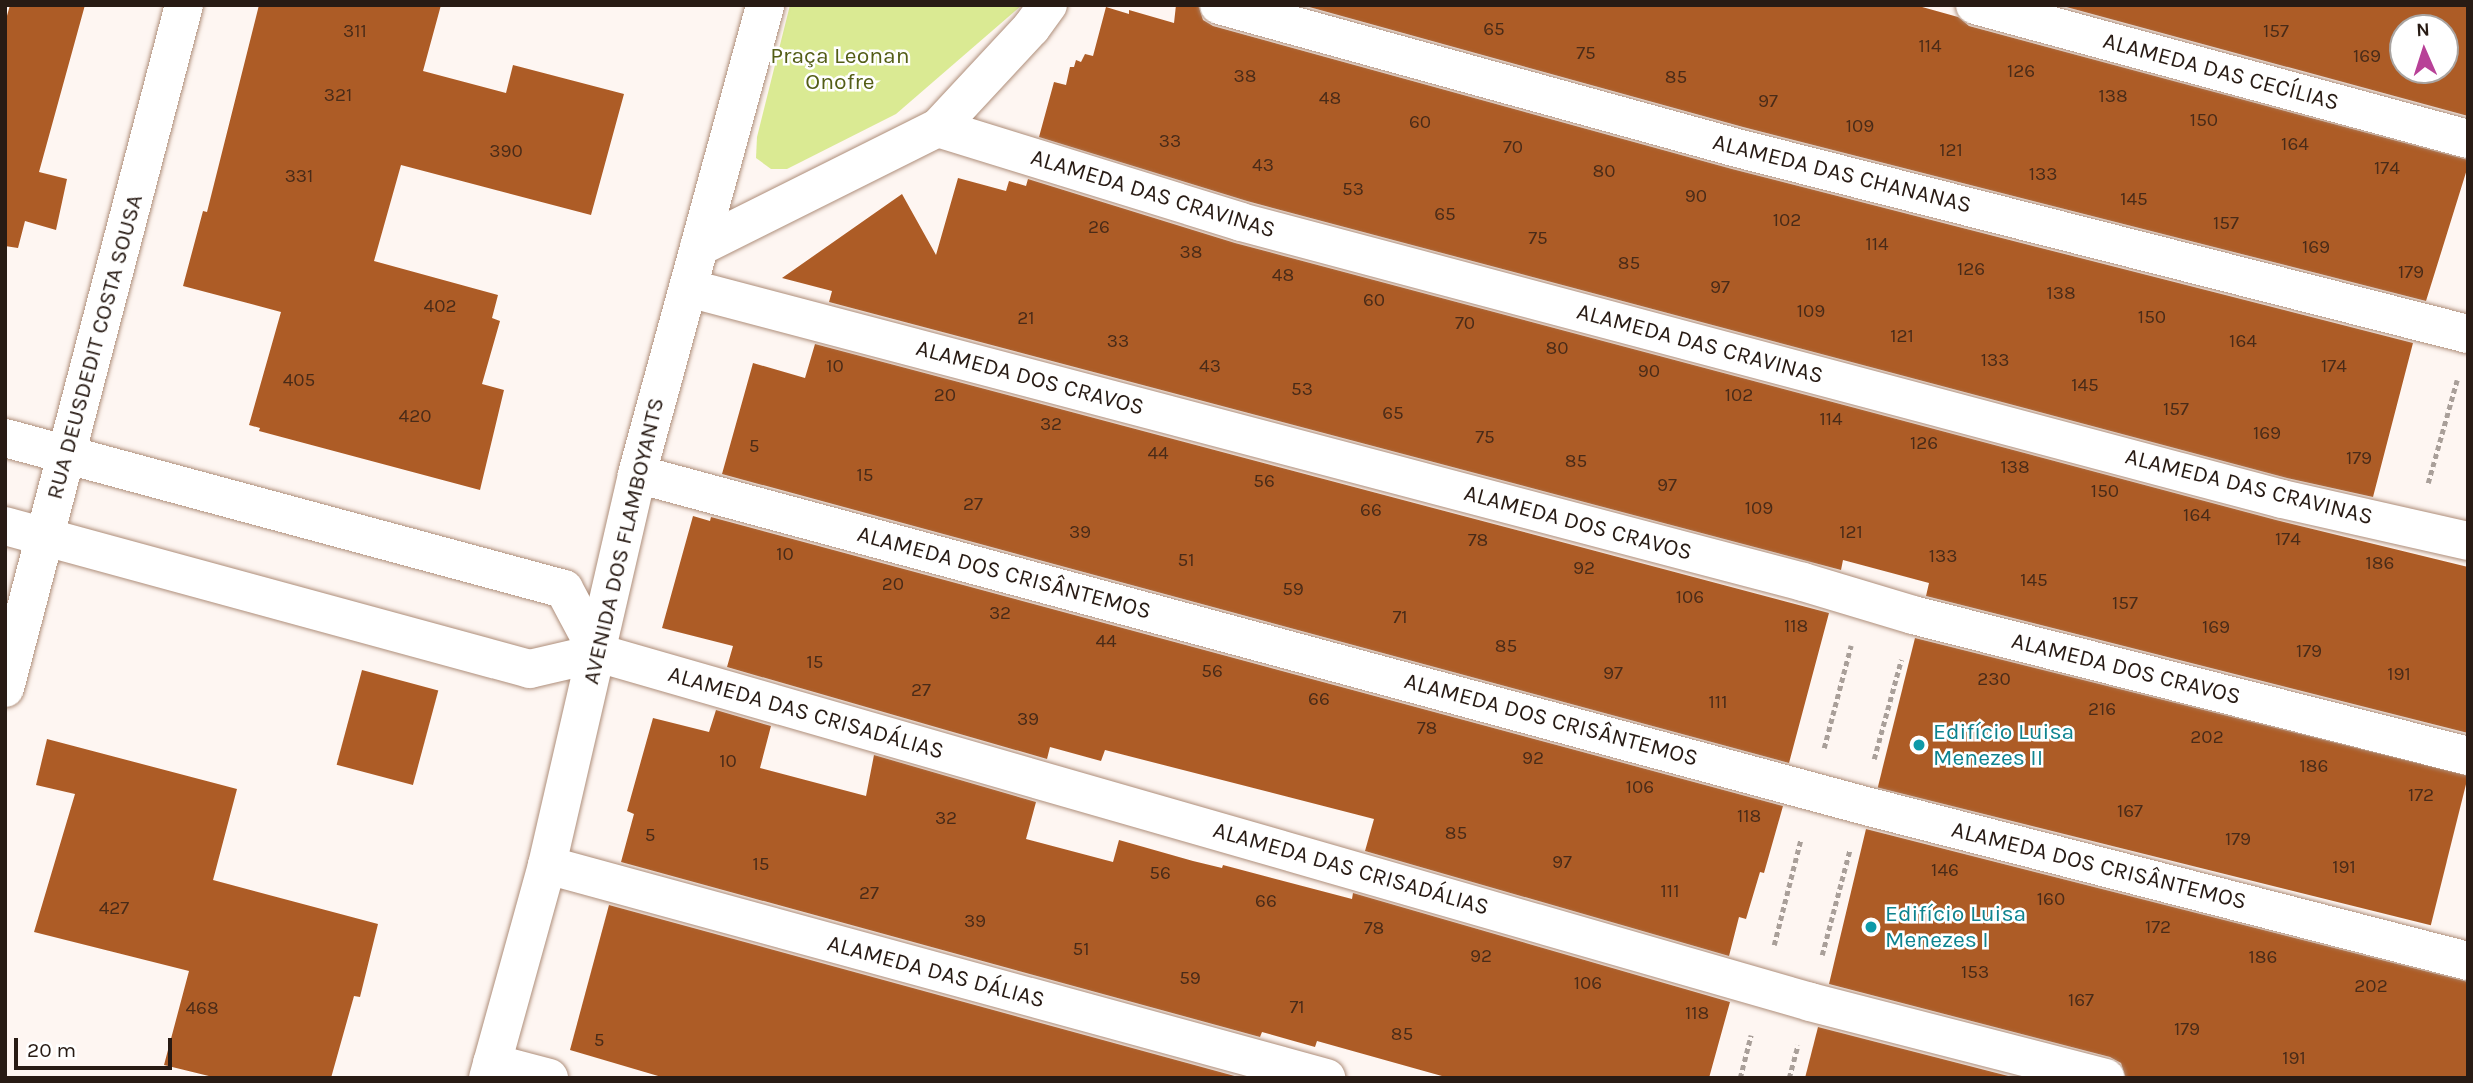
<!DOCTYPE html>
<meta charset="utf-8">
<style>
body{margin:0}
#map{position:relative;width:2473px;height:1083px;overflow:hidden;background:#fef6f2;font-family:Karla,sans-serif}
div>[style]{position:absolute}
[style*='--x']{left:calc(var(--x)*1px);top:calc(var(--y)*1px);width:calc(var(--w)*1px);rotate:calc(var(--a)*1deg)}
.green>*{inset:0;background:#daea93}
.building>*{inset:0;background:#ad5c26;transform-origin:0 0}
.path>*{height:4.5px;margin-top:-2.25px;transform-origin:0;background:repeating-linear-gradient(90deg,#a99f99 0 5px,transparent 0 8.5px)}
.roads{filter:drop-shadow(0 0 2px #ae8e7a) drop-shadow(0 0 2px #ae8e7a)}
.minor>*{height:38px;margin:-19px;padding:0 19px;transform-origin:19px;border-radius:19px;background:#fff}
.dots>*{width:19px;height:19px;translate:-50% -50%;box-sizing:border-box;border:4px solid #fff;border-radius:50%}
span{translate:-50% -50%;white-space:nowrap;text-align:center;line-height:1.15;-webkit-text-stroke:5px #fff;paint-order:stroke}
.number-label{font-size:19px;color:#492b18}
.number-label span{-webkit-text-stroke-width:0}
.park-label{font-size:23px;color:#535d16}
.street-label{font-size:23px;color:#281b14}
.culture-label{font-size:23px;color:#0d838f}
.left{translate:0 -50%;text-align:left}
.frame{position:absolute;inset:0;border:7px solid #281b14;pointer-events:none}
.north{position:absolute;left:2389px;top:14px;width:70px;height:70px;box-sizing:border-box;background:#fff;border:2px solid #a9a4a1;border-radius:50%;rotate:357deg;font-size:19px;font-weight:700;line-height:28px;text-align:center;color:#281b14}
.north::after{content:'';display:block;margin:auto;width:24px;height:32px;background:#b84197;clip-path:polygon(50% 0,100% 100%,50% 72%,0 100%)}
.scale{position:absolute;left:14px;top:1038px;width:158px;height:32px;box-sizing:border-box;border:4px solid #281b14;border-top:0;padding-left:9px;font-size:21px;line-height:24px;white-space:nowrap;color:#281b14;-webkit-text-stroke:5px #fff;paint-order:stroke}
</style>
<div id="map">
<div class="green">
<i style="clip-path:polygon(790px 5px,1022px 5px,896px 114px,787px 169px,771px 169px,756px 158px,757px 137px)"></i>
</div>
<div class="building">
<i style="clip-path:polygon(10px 5px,85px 5px,39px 172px,67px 179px,56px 230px,25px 221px,18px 248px,5px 246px,5px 23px)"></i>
<i style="clip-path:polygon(259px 5px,441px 5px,423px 71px,506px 93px,513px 65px,624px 94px,591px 215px,401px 165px,374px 261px,498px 295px,492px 318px,500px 321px,482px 384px,504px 390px,480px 490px,259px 431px,260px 428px,249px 425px,281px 312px,183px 286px,203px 211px,207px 212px)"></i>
<i style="clip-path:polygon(1176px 5px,1198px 5px,1203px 20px,1213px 26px,1732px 169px,2413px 343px,2373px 497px,2287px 478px,1247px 201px,1039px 137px,1054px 82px,1066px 85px,1070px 67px,1074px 67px,1076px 60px,1081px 62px,1085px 54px,1093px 56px,1106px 7px,1129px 14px,1129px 10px,1174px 23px)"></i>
<i style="clip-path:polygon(1302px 5px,1915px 5px,1958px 17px,1969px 26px,2468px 160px,2468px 166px,2426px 301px,1743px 127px)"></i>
<i style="clip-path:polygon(evenodd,2059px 5px,2468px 5px,2468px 116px,2059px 5px,2403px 28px,2445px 28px,2445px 70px,2403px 70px,2403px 28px)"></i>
<i style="clip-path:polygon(958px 178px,1006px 191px,1009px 181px,1026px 186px,1028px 179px,1235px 243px,2276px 520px,2468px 567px,2468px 733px,1926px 596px,1929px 583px,1843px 560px,1841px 570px,829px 302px,832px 291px,782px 278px,902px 194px,936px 255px)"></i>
<i style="clip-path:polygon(815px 344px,1829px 613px,1789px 763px,722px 474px,753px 363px,805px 378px)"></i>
<i style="clip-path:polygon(693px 516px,710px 521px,711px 517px,1783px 806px,1764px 873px,1760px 872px,1746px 919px,1739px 917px,1729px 956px,1365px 851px,1374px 819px,1105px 750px,1101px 761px,1050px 747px,1047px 759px,727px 667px,733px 646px,662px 628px)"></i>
<i style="left:1915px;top:638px;width:570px;height:154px;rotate:14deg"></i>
<i style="left:362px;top:670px;width:79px;height:98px;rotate:15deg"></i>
<i style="clip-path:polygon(716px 710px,771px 726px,760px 768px,866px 796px,874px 755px,1036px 802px,1026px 839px,1113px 862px,1119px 840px,1193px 861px,1222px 868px,1223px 865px,1352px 899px,1353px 893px,1730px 1002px,1709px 1078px,1449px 1078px,1317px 1041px,1315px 1047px,1262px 1032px,1260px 1037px,621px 862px,634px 814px,627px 811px,653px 718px,709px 732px)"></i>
<i style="clip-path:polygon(47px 739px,237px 789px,213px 880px,378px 924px,360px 997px,354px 996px,331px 1078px,217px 1078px,164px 1065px,189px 971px,34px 932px,75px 794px,36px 785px)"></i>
<i style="clip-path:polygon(1866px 829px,2468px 982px,2468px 1078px,2126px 1078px,2121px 1063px,2110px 1057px,1829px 984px)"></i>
<i style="clip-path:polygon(609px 905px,1242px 1078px,665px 1078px,570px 1050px)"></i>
<i style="clip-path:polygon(1818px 1027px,2016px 1078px,1805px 1078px)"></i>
</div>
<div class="path">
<i style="--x:2428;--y:483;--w:107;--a:-74.3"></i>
<i style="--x:1824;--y:748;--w:106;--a:-75.3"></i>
<i style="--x:1874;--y:759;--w:103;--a:-74.7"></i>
<i style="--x:1774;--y:945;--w:110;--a:-75.8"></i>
<i style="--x:1822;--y:955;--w:110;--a:-75.2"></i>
<i style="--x:1740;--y:1078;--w:44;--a:-75.7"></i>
<i style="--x:1789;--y:1078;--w:34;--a:-75"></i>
</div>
<div class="roads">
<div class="minor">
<i style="--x:1219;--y:5;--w:537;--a:15.43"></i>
<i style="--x:1737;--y:148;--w:754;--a:14.28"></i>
<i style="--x:1975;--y:5;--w:511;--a:15.21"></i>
<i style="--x:938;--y:128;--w:317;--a:17.2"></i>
<i style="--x:1241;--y:222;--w:1077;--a:14.9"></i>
<i style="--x:2282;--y:499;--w:191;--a:12.7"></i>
<i style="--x:699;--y:247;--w:267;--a:-26.5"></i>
<i style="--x:938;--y:128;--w:137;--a:-47.1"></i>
<i style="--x:1031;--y:28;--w:29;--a:-54"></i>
<i style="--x:688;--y:288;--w:1153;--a:14.77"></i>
<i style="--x:1803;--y:582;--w:115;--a:16.7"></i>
<i style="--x:1913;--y:615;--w:573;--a:14.25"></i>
<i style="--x:5;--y:438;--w:579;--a:15.12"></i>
<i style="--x:564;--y:589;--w:72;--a:62"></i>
<i style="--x:637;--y:474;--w:1269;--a:15.12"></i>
<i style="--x:1862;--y:805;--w:626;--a:14.44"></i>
<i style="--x:5;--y:526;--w:544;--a:15.24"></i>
<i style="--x:530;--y:669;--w:70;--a:-13.2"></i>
<i style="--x:598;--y:653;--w:1261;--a:16.06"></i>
<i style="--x:1810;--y:1002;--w:305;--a:14.4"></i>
<i style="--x:5;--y:688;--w:706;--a:-75.31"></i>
<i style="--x:547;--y:865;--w:808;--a:15.29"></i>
<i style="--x:492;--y:1063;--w:59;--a:14.7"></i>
<i style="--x:488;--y:1078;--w:221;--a:-74.5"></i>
<i style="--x:547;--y:865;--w:401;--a:-77"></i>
<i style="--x:637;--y:474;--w:486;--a:-74.7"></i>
</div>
</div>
<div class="dots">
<i style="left:1919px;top:745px;background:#0f9aa8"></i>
<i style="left:1871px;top:927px;background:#0f9aa8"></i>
</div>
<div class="number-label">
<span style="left:1494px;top:30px">65</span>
<span style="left:355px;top:32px">311</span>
<span style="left:2276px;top:32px">157</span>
<span style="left:1930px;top:47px">114</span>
<span style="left:1586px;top:54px">75</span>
<span style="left:2367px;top:57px">169</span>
<span style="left:2021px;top:72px">126</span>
<span style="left:1245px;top:77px">38</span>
<span style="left:1676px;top:78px">85</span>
<span style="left:338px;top:96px">321</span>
<span style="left:2113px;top:97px">138</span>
<span style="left:1330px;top:99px">48</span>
<span style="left:1768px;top:102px">97</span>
<span style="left:2204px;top:121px">150</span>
<span style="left:1420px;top:123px">60</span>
<span style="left:1860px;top:127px">109</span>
<span style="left:1170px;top:142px">33</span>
<span style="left:2295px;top:145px">164</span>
<span style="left:1513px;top:148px">70</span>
<span style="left:1951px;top:151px">121</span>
<span style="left:506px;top:152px">390</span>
<span style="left:1263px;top:166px">43</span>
<span style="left:2387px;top:169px">174</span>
<span style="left:1604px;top:172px">80</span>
<span style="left:2043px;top:175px">133</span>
<span style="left:299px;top:177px">331</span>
<span style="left:1353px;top:190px">53</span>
<span style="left:1696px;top:197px">90</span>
<span style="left:2134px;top:200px">145</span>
<span style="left:1445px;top:215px">65</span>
<span style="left:1787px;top:221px">102</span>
<span style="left:2226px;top:224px">157</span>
<span style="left:1099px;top:228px">26</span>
<span style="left:1538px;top:239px">75</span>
<span style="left:1877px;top:245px">114</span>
<span style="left:2316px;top:248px">169</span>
<span style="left:1191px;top:253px">38</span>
<span style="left:1629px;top:264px">85</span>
<span style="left:1971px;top:270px">126</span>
<span style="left:2411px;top:273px">179</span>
<span style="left:1283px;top:276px">48</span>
<span style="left:1720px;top:288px">97</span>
<span style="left:2061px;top:294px">138</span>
<span style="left:1374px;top:301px">60</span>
<span style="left:440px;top:307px">402</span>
<span style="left:1811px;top:312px">109</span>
<span style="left:2152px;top:318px">150</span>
<span style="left:1026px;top:319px">21</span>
<span style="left:1465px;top:324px">70</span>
<span style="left:1902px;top:337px">121</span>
<span style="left:1118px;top:342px">33</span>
<span style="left:2243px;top:342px">164</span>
<span style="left:1557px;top:349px">80</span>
<span style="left:1995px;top:361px">133</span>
<span style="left:835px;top:367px">10</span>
<span style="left:1210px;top:367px">43</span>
<span style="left:2334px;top:367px">174</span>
<span style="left:1649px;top:372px">90</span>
<span style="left:299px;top:381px">405</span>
<span style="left:2085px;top:386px">145</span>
<span style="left:1302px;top:390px">53</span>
<span style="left:945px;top:396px">20</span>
<span style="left:1739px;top:396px">102</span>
<span style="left:2176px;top:410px">157</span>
<span style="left:1393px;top:414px">65</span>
<span style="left:415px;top:417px">420</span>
<span style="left:1831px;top:420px">114</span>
<span style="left:1051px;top:425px">32</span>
<span style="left:2267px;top:434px">169</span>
<span style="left:1485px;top:438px">75</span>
<span style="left:1924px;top:444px">126</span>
<span style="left:754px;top:447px">5</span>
<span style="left:1158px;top:454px">44</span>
<span style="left:2359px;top:459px">179</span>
<span style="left:1576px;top:462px">85</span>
<span style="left:2015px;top:468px">138</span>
<span style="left:865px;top:476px">15</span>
<span style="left:1264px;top:482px">56</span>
<span style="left:1667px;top:486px">97</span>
<span style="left:2105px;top:492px">150</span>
<span style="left:973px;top:505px">27</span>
<span style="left:1759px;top:509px">109</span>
<span style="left:1371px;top:511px">66</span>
<span style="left:2197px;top:516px">164</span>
<span style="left:1080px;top:533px">39</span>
<span style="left:1851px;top:533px">121</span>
<span style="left:2288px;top:540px">174</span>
<span style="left:1478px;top:541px">78</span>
<span style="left:785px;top:555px">10</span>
<span style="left:1943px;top:557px">133</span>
<span style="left:1186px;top:561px">51</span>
<span style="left:2380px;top:564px">186</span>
<span style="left:1584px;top:569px">92</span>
<span style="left:2034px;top:581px">145</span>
<span style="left:893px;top:585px">20</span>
<span style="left:1293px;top:590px">59</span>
<span style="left:1690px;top:598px">106</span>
<span style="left:2125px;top:604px">157</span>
<span style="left:1000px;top:614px">32</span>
<span style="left:1400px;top:618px">71</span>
<span style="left:1796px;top:627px">118</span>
<span style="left:2216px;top:628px">169</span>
<span style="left:1106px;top:642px">44</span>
<span style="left:1506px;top:647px">85</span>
<span style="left:2309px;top:652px">179</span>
<span style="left:815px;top:663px">15</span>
<span style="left:1212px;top:672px">56</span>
<span style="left:1613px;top:674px">97</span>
<span style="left:2399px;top:675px">191</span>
<span style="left:1994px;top:680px">230</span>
<span style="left:921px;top:691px">27</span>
<span style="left:1319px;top:700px">66</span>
<span style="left:1718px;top:703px">111</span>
<span style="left:2102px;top:710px">216</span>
<span style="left:1028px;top:720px">39</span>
<span style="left:1427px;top:729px">78</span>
<span style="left:2207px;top:738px">202</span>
<span style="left:1533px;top:759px">92</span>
<span style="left:728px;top:762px">10</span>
<span style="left:2314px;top:767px">186</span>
<span style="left:1640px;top:788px">106</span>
<span style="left:2421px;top:796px">172</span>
<span style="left:2130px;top:812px">167</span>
<span style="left:1749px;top:817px">118</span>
<span style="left:946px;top:819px">32</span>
<span style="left:1456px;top:834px">85</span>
<span style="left:650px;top:836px">5</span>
<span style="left:2238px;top:840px">179</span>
<span style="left:1562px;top:863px">97</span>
<span style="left:761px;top:865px">15</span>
<span style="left:2344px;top:868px">191</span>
<span style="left:1945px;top:871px">146</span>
<span style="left:1160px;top:874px">56</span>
<span style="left:1670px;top:892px">111</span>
<span style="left:869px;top:894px">27</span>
<span style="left:2051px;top:900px">160</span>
<span style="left:1266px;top:902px">66</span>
<span style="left:114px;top:909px">427</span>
<span style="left:975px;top:922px">39</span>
<span style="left:2158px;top:928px">172</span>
<span style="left:1374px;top:929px">78</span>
<span style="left:1081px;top:950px">51</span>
<span style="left:1481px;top:957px">92</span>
<span style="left:2263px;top:958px">186</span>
<span style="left:1975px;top:973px">153</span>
<span style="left:1190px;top:979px">59</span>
<span style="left:1588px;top:984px">106</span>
<span style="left:2371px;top:987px">202</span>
<span style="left:2081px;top:1001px">167</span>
<span style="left:1297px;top:1008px">71</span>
<span style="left:202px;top:1009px">468</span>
<span style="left:1697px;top:1014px">118</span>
<span style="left:2187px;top:1030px">179</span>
<span style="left:1402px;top:1035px">85</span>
<span style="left:599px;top:1041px">5</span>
<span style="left:2294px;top:1059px">191</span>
</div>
<div class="park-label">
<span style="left:840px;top:69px">Praça Leonan<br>Onofre</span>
</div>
<div class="street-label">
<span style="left:2221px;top:72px;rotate:15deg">ALAMEDA DAS CECÍLIAS</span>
<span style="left:1842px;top:174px;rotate:14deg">ALAMEDA DAS CHANANAS</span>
<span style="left:1153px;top:194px;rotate:17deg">ALAMEDA DAS CRAVINAS</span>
<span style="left:1700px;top:344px;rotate:15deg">ALAMEDA DAS CRAVINAS</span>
<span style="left:95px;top:347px;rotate:-75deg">RUA DEUSDEDIT COSTA SOUSA</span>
<span style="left:1030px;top:378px;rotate:15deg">ALAMEDA DOS CRAVOS</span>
<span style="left:2249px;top:487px;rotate:14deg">ALAMEDA DAS CRAVINAS</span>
<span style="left:1578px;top:523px;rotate:15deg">ALAMEDA DOS CRAVOS</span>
<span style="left:624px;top:541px;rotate:-77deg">AVENIDA DOS FLAMBOYANTS</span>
<span style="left:1004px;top:573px;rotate:15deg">ALAMEDA DOS CRISÂNTEMOS</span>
<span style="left:2126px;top:669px;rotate:14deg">ALAMEDA DOS CRAVOS</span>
<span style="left:806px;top:713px;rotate:16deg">ALAMEDA DAS CRISADÁLIAS</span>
<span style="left:1551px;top:720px;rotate:15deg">ALAMEDA DOS CRISÂNTEMOS</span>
<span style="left:2099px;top:866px;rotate:14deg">ALAMEDA DOS CRISÂNTEMOS</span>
<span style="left:1351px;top:869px;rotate:16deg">ALAMEDA DAS CRISADÁLIAS</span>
<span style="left:936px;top:972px;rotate:15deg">ALAMEDA DAS DÁLIAS</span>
</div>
<div class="culture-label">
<span class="left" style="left:1933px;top:745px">Edifício Luisa<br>Menezes II</span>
<span class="left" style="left:1885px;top:927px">Edifício Luisa<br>Menezes I</span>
</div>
<div class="frame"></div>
<div class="north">N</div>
<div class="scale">20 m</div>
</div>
